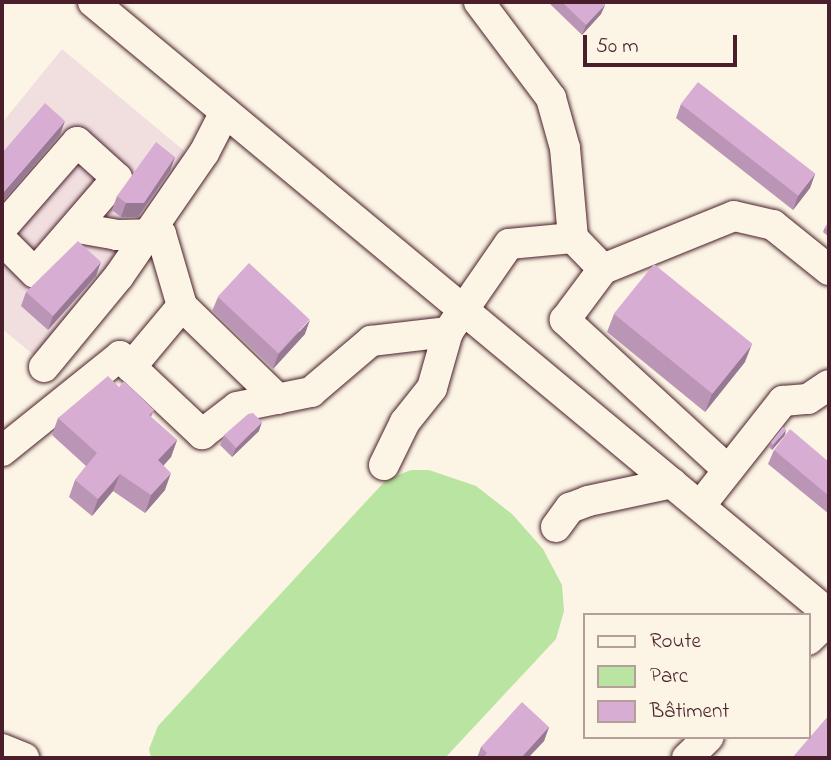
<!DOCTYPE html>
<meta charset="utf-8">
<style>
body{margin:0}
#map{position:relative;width:831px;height:760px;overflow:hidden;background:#fcf5e5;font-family:"Indie Flower",sans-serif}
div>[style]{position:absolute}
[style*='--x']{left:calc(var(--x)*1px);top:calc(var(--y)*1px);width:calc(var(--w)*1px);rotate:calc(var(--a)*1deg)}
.built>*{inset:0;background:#f1dfe0}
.green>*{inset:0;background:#b9e4a1}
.roads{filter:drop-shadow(0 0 2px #4a1f2b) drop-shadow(0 0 2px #4a1f2b)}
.minor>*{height:30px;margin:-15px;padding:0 15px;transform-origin:15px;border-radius:15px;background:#fcf5e5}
.wall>*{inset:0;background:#ba95b5}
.shaded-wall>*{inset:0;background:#977994}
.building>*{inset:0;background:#d8add3;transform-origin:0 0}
span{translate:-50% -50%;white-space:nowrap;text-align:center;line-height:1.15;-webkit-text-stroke:5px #fcf5e5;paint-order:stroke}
.frame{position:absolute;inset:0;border:4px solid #4a1f2b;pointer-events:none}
.legend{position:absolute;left:583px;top:613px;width:228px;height:126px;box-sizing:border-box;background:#fcf5e5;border:2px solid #b59f9b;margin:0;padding:9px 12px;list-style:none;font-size:21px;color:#4a1f2b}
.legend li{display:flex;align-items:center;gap:14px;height:35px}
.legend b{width:35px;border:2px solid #b59f9b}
.scale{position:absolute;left:583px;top:35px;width:154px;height:32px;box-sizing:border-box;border:4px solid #4a1f2b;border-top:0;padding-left:9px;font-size:21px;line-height:24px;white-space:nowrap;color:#4a1f2b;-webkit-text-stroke:5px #fcf5e5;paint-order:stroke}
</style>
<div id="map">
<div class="built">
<i style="clip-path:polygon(62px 49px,200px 164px,40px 360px,2px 329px,2px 123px)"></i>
</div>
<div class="green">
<i style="clip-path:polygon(411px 470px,429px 470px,476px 486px,512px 514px,543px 549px,562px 585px,564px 611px,556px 639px,445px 758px,151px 758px,149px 749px,158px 726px,386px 480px)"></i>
</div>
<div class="roads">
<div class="minor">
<i style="--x:93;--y:2;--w:957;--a:39.74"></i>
<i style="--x:479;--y:2;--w:120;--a:53.1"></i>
<i style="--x:551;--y:98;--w:52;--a:74.4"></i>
<i style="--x:565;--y:148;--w:90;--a:84.9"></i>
<i style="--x:573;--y:238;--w:43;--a:45.9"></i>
<i style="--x:2;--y:228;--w:114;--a:-48.9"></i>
<i style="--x:77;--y:142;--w:54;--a:42"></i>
<i style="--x:117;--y:178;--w:125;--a:130.8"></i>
<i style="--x:35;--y:273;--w:47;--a:-135"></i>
<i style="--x:78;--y:228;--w:39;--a:10"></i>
<i style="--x:116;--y:235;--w:45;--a:-1.3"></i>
<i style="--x:161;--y:234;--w:75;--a:73.7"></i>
<i style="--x:44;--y:367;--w:118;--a:-50.5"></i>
<i style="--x:119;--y:276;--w:150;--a:-55.4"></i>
<i style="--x:204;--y:153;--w:46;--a:-62.9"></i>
<i style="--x:278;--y:399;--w:134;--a:-135.9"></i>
<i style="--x:182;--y:306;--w:80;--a:129.9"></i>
<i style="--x:131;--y:367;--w:98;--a:43.3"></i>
<i style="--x:202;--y:434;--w:44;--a:-37.6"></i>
<i style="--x:237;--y:407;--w:76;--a:-11.5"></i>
<i style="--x:311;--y:392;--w:79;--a:-40.4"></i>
<i style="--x:371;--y:341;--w:78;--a:-6.7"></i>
<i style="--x:448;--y:332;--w:107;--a:-55.3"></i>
<i style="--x:509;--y:244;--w:64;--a:-5.4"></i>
<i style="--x:2;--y:451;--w:151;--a:-38.8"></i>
<i style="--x:120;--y:356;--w:16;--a:45"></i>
<i style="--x:384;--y:465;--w:48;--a:-64"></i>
<i style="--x:405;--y:422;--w:43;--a:-51.5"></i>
<i style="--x:432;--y:388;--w:58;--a:-74.1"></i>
<i style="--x:728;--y:470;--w:222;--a:-137.4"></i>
<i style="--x:565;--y:320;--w:64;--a:-53.3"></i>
<i style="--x:603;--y:269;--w:141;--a:-22"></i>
<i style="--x:734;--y:216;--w:40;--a:13"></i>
<i style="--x:773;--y:225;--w:72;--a:38.8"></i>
<i style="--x:700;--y:506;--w:134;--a:-51.7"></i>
<i style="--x:783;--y:401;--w:25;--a:-5"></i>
<i style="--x:808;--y:399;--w:25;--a:-34"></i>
<i style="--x:556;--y:527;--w:24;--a:-54"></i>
<i style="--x:570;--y:508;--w:19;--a:-21"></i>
<i style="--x:588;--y:501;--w:86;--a:-12.1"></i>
<i style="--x:808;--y:640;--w:29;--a:-44"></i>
<i style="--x:2;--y:749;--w:24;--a:22"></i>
<i style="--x:687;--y:758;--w:30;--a:-44"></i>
</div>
</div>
<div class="wall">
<i style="clip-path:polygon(548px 2px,602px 2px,605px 5px,601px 14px,582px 35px)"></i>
<i style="clip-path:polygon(681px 104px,815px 174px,810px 188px,793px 210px,676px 118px)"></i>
<i style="clip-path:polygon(175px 157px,170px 171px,138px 217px,121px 217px,112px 210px,117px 196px)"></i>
<i style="clip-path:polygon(829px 222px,829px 237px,823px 232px,825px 227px)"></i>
<i style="clip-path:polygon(96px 276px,48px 330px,21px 306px,26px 292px)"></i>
<i style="clip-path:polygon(218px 297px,305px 334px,273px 369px,212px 311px)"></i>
<i style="clip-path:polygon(614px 314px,745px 362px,705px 412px,607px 332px)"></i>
<i style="clip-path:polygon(119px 387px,154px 410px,151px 417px,177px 440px,171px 457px,164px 465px,165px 490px,145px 513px,113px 491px,92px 516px,69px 497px,75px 480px,86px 466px,52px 435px,58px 418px)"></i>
<i style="clip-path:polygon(259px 431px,232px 457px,220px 445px,224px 435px)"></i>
<i style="clip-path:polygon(785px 435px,772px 450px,769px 447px,771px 442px)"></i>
<i style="clip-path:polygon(774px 450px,829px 462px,829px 514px,768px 464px)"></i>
<i style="clip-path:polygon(549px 727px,544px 741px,528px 758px,477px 758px,481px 747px)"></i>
</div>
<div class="shaded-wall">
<i style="clip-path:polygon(605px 5px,601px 14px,582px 35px,586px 25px)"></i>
<i style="clip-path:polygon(65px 121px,60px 135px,2px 203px,2px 194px)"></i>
<i style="clip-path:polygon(175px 157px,170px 171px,138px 217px,121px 217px,126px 203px)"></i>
<i style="clip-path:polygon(815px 174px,810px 188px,793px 210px,798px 196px)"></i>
<i style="clip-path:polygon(101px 262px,96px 276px,48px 330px,53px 316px)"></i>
<i style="clip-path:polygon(310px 320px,305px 334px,273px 369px,278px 355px)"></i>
<i style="clip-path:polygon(752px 344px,745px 362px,705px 412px,712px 394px)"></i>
<i style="clip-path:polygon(262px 422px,259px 431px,232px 457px,236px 448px)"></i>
<i style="clip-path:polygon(786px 430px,785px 435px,772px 450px,773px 445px)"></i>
<i style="clip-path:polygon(177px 440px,171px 457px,152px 478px,158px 460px)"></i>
<i style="clip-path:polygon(171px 473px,165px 490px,145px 513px,151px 495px)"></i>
<i style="clip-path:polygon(120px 474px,113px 491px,92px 516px,98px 499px)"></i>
<i style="clip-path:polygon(549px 727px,544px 741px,528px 758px,521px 758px)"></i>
</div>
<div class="building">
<i style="clip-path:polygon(562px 2px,602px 2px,605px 5px,586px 25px)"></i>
<i style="left:698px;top:82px;width:149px;height:28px;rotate:38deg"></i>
<i style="clip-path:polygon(45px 103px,65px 121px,2px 194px,2px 153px)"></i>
<i style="clip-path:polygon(156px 142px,175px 157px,144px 203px,126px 203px,117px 196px)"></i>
<i style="clip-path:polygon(829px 222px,829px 231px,825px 227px)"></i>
<i style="clip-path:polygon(78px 241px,101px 262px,53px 316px,26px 292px)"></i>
<i style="left:249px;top:263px;width:83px;height:46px;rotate:43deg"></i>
<i style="left:654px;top:264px;width:127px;height:64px;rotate:39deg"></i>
<i style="clip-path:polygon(108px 376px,119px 387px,124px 381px,154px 410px,149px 415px,177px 440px,158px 460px,171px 473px,151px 495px,120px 474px,98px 499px,75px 480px,97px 453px,58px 418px)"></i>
<i style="clip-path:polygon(253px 413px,262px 422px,236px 448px,224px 435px,248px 414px)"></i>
<i style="clip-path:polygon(783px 427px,786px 430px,773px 445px,771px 442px)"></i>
<i style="clip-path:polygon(790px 429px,829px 462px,829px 496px,774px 450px)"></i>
<i style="clip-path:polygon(522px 702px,549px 727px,521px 758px,483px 758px,487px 753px,481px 747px)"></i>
<i style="clip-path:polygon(829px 715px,829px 758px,792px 758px)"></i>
</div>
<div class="frame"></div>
<ul class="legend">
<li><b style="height:9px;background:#fcf5e5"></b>Route</li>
<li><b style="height:19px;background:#b9e4a1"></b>Parc</li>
<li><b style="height:19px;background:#d8add3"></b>Bâtiment</li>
</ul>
<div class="scale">50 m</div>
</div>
